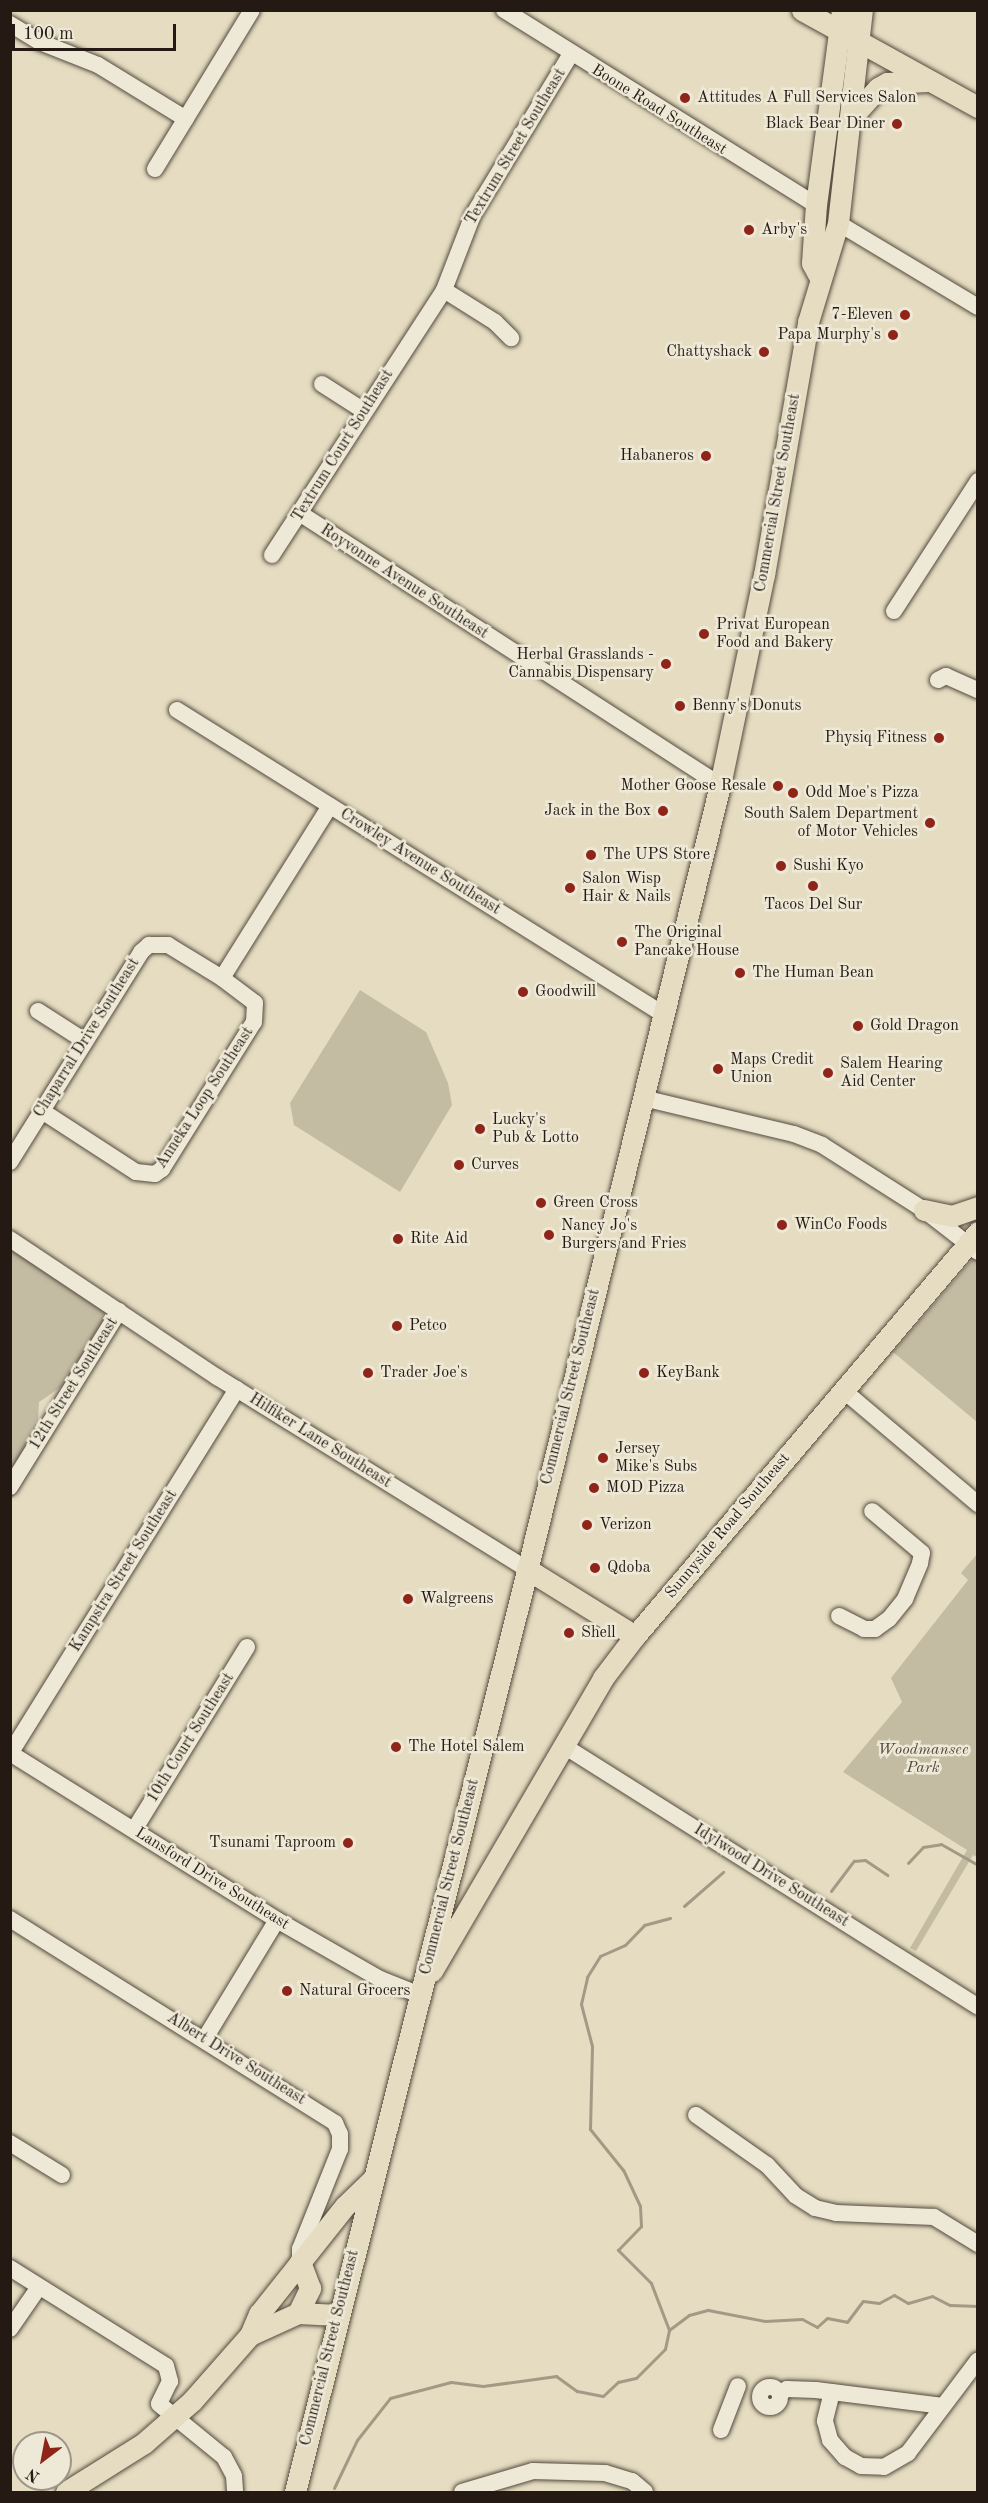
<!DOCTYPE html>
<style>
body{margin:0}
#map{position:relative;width:988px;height:2503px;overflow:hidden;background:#e5dcc1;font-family:"Old Standard TT",serif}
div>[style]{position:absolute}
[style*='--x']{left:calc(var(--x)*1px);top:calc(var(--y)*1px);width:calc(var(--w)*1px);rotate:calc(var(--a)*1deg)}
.green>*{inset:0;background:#c4bba3}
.stream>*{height:3px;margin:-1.5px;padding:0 1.5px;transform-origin:1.5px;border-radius:1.5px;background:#a39a86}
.roads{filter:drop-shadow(0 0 2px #544a3e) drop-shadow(0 0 2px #544a3e)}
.minor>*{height:16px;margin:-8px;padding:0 8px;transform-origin:8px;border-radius:8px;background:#eee8d7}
.minor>.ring{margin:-8px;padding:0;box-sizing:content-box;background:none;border:16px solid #eee8d7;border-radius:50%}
.major>*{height:21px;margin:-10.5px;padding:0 10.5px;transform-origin:10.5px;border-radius:10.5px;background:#e5dcc1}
.dots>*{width:16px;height:16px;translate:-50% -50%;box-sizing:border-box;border:3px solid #eee8d7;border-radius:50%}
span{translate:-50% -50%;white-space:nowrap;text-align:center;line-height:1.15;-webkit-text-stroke:5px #eee8d7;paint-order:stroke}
.poi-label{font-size:16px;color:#241a13}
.left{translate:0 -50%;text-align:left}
.right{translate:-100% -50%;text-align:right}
.street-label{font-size:16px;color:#241a13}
.park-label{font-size:16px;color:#544a3e;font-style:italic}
.frame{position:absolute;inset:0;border:12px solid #241a13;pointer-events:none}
.north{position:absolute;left:12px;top:2431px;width:60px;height:60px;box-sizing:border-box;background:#eee8d7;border:2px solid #9d9689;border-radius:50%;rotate:212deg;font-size:16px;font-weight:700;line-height:24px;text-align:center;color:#241a13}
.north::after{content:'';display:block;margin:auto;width:21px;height:27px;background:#8f2418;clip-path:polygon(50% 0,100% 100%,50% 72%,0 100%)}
.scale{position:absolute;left:12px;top:24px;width:164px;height:27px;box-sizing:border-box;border:3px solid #241a13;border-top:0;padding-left:8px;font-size:18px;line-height:21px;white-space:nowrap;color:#241a13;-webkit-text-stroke:4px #eee8d7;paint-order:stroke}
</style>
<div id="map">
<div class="green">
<i style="clip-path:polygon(360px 990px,426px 1032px,448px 1083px,452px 1105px,400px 1192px,294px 1125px,290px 1103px)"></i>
<i style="clip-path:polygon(11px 1247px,103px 1307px,106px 1318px,64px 1385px,39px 1402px,36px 1459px,11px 1500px)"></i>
<i style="clip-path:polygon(977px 1254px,977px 1422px,893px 1352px)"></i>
<i style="clip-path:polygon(977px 1554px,977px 1857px,973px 1855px,916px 1951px,910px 1948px,967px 1850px,843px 1772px,902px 1702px,891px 1678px,968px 1580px,961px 1573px)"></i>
</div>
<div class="stream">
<i style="--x:908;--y:1863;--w:22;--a:-47"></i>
<i style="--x:923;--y:1847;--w:18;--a:-9"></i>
<i style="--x:941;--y:1844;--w:43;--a:29.6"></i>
<i style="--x:831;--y:1891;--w:38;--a:-53"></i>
<i style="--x:854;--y:1861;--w:11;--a:-5"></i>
<i style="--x:865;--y:1860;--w:27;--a:34"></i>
<i style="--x:684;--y:1906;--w:52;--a:-41.1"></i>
<i style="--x:669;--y:2330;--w:25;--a:-37"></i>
<i style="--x:689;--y:2315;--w:20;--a:-15"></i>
<i style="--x:708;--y:2310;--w:58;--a:10.9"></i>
<i style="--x:765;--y:2321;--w:37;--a:-3"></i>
<i style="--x:802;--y:2319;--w:17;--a:28"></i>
<i style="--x:817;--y:2327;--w:13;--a:-42"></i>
<i style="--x:827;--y:2318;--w:20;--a:11"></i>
<i style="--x:847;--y:2322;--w:26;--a:-53"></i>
<i style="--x:863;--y:2301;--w:16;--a:7"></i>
<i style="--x:879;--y:2303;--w:17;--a:-28"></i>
<i style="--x:894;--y:2295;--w:16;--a:30"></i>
<i style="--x:908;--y:2303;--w:25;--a:-16"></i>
<i style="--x:932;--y:2296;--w:20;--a:27"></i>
<i style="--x:950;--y:2305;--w:28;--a:2"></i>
<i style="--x:334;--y:2488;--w:53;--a:-64.4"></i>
<i style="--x:357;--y:2440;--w:53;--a:-51.8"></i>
<i style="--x:390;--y:2398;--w:63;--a:-14.7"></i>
<i style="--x:451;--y:2382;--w:32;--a:7"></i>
<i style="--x:483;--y:2386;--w:74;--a:-7.8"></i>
<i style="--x:556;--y:2376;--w:26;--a:36"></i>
<i style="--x:577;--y:2391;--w:26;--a:11"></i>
<i style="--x:603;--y:2396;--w:21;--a:-43"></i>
<i style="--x:618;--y:2382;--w:18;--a:-13"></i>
<i style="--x:636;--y:2378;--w:41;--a:-45"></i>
<i style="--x:665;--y:2349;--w:19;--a:-78"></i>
<i style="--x:669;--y:2330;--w:50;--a:-111"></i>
<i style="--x:651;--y:2283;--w:47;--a:-135"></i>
<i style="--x:618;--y:2250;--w:33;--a:-46"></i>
<i style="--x:641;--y:2226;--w:20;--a:-93"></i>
<i style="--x:640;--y:2206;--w:40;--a:-115"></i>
<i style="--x:623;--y:2170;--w:53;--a:-128.8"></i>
<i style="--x:590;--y:2129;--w:83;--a:-88.6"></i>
<i style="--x:592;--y:2046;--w:43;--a:-104.7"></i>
<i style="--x:581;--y:2004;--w:28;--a:-77"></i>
<i style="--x:587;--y:1977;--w:25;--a:-58"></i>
<i style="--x:600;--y:1956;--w:27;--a:-24"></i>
<i style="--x:625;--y:1945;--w:28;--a:-46"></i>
<i style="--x:644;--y:1925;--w:27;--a:-15"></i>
</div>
<div class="roads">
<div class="minor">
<i style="--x:504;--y:10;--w:368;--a:32"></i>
<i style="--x:10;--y:24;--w:35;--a:31"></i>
<i style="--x:40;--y:42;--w:62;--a:21.6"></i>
<i style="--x:98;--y:65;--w:103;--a:31.5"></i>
<i style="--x:155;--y:169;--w:186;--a:-58.6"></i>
<i style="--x:838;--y:223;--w:163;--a:31"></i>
<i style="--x:444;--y:290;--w:60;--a:32.1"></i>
<i style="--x:495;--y:322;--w:23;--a:45"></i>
<i style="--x:322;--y:384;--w:50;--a:32.7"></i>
<i style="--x:301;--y:514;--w:499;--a:32.9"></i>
<i style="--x:272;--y:555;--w:316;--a:-57"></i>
<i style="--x:444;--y:290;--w:80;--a:-68.9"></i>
<i style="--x:473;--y:215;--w:188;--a:-58.7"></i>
<i style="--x:894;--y:611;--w:155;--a:-57.1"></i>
<i style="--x:938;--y:680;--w:9;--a:-27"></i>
<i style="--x:946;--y:676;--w:35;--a:24"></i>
<i style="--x:177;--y:710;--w:573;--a:32.03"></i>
<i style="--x:38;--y:1011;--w:56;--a:32.6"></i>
<i style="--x:643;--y:1098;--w:155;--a:13.4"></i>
<i style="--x:794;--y:1134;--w:30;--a:21"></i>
<i style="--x:822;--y:1145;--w:121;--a:32.5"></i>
<i style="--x:924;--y:1210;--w:68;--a:37.9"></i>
<i style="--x:42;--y:1111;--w:112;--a:33"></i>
<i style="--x:136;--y:1172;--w:19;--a:6"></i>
<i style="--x:155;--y:1174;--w:9;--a:-36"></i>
<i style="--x:162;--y:1169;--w:173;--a:-58"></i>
<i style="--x:254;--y:1022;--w:19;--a:-87"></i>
<i style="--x:255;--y:1003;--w:41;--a:-142.9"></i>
<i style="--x:10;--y:1162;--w:248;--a:-58"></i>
<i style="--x:141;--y:952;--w:11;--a:-41"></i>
<i style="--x:149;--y:945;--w:19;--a:0"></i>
<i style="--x:168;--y:945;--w:63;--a:31.4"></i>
<i style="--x:222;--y:978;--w:203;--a:-57.9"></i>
<i style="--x:10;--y:1239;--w:249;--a:33.7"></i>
<i style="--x:217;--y:1377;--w:365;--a:31.8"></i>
<i style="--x:237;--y:1389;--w:429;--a:121.9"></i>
<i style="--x:10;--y:1753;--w:315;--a:32"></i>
<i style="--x:277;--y:1920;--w:119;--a:29.8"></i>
<i style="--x:380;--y:1979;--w:43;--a:21.8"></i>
<i style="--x:843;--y:1390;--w:177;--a:40.2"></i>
<i style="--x:10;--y:1487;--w:207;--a:-58.2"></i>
<i style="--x:839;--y:1616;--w:28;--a:27"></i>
<i style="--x:864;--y:1629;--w:11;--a:0"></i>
<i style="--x:875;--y:1629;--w:17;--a:-36"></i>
<i style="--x:889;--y:1619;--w:26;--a:-51"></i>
<i style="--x:905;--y:1599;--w:39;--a:-67"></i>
<i style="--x:920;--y:1563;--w:10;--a:-79"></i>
<i style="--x:922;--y:1553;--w:65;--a:-140"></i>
<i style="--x:564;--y:1746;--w:489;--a:32.2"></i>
<i style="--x:134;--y:1830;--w:215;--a:-58.3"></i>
<i style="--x:10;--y:1919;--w:384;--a:32.1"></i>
<i style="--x:335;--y:2123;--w:12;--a:66"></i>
<i style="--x:340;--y:2134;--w:15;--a:90"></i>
<i style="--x:340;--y:2149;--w:108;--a:111.8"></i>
<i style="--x:300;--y:2249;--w:13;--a:90"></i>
<i style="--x:204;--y:2040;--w:140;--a:-58.7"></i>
<i style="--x:696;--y:2115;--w:87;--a:35.2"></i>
<i style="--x:767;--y:2165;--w:42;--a:46.9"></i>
<i style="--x:796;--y:2196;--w:22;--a:32"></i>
<i style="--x:815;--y:2208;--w:22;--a:13"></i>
<i style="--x:836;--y:2213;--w:98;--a:2.3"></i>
<i style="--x:934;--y:2217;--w:52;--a:31.5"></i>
<i style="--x:10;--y:2143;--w:61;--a:31.6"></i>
<i style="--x:10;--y:2268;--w:184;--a:32.1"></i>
<i style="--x:166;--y:2366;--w:16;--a:75"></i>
<i style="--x:170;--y:2381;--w:25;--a:116"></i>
<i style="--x:159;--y:2404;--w:84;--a:39.2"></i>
<i style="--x:224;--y:2457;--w:21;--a:62"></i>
<i style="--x:234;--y:2476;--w:16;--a:86"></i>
<i style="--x:10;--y:2329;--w:51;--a:-55.4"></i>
<i class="ring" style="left:760px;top:2387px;width:4px;height:4px"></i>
<i style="--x:832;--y:2392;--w:30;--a:104"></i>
<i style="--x:825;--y:2421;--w:20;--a:75"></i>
<i style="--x:830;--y:2440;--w:23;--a:49"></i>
<i style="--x:845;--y:2457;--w:18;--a:29"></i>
<i style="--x:861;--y:2466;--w:23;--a:2"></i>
<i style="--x:884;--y:2467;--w:28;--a:-30"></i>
<i style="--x:908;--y:2453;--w:116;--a:-53"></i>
<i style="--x:780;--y:2393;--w:8;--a:-30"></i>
<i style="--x:787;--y:2389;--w:29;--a:2"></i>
<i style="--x:816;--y:2390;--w:128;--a:7.2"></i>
<i style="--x:721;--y:2430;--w:47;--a:-68.9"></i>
<i style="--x:462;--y:2492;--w:74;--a:-16.5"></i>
<i style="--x:533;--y:2471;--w:72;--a:1.6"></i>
<i style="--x:605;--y:2473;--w:28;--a:17"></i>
<i style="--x:632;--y:2481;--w:17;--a:40"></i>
</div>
<div class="major">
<i style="--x:802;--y:10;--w:201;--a:28.9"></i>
<i style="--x:851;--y:118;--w:40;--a:-48"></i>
<i style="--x:878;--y:88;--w:10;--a:-29"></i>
<i style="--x:887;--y:83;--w:41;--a:-2.8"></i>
<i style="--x:819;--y:276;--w:15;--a:-118"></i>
<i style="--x:812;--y:263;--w:58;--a:-86.1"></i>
<i style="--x:816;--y:205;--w:197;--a:-82.4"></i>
<i style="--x:924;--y:1210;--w:29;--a:12"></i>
<i style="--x:952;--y:1216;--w:28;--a:-19"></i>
<i style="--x:527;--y:1569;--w:127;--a:31.8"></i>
<i style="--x:432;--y:1971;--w:339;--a:-59.7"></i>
<i style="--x:603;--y:1678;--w:53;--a:-52.7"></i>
<i style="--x:635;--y:1636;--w:530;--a:-49.67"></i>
<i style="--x:298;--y:2313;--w:28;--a:-64"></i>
<i style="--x:310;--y:2288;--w:28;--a:-111"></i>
<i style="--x:250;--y:2335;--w:53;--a:-24.6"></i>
<i style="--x:298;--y:2313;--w:40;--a:2.9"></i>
<i style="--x:66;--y:2492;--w:92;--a:-32.1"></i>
<i style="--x:144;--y:2443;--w:64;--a:-41.2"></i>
<i style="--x:192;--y:2401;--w:88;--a:-48.7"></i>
<i style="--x:250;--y:2335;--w:23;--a:-67"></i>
<i style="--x:259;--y:2314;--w:138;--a:-51.5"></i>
<i style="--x:345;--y:2206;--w:37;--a:-44"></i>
<i style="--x:295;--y:2492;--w:937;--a:-75.86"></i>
<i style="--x:524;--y:1583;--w:822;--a:-76.2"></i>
<i style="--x:720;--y:785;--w:215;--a:-78.2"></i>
<i style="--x:764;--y:575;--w:257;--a:-80.1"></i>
<i style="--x:808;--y:322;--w:103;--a:-73.1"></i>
<i style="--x:838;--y:223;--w:214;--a:-83.6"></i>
</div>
</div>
<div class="dots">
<i style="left:685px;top:98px;background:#8f2418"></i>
<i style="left:897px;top:124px;background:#8f2418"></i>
<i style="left:749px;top:230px;background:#8f2418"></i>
<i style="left:905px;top:315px;background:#8f2418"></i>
<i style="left:893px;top:335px;background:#8f2418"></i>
<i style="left:764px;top:352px;background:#8f2418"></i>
<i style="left:706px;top:456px;background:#8f2418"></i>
<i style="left:704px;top:634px;background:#8f2418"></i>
<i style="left:666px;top:664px;background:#8f2418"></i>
<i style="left:680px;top:706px;background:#8f2418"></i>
<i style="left:939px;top:738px;background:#8f2418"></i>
<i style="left:778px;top:786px;background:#8f2418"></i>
<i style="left:793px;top:793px;background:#8f2418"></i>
<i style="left:663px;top:811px;background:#8f2418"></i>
<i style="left:930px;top:823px;background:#8f2418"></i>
<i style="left:591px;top:855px;background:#8f2418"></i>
<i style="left:781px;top:866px;background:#8f2418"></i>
<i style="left:813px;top:886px;background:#8f2418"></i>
<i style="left:570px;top:888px;background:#8f2418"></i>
<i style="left:622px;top:942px;background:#8f2418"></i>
<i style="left:740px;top:973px;background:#8f2418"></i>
<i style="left:523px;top:992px;background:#8f2418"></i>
<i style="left:858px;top:1026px;background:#8f2418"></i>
<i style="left:718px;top:1069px;background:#8f2418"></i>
<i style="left:828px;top:1073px;background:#8f2418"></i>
<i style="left:480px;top:1129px;background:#8f2418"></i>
<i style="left:459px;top:1165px;background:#8f2418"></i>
<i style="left:541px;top:1203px;background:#8f2418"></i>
<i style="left:782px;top:1225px;background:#8f2418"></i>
<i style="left:549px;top:1235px;background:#8f2418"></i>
<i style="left:398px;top:1239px;background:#8f2418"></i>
<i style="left:397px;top:1326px;background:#8f2418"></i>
<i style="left:368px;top:1373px;background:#8f2418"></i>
<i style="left:644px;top:1373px;background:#8f2418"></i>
<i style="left:603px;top:1458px;background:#8f2418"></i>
<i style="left:594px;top:1488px;background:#8f2418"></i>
<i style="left:587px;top:1525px;background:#8f2418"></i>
<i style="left:595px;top:1568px;background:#8f2418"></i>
<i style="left:408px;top:1599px;background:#8f2418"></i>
<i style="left:569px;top:1633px;background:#8f2418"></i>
<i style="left:396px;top:1747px;background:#8f2418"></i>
<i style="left:348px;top:1843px;background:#8f2418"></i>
<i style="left:287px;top:1991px;background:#8f2418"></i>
</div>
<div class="poi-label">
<span class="left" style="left:697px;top:98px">Attitudes A Full Services Salon</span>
<span class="right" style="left:885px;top:124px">Black Bear Diner</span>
<span class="left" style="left:761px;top:230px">Arby's</span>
<span class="right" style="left:893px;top:315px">7-Eleven</span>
<span class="right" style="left:881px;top:335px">Papa Murphy's</span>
<span class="right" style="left:752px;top:352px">Chattyshack</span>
<span class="right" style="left:694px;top:456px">Habaneros</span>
<span class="left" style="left:716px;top:634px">Privat European<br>Food and Bakery</span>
<span class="right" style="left:654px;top:664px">Herbal Grasslands -<br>Cannabis Dispensary</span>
<span class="left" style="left:692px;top:706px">Benny's Donuts</span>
<span class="right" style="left:927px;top:738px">Physiq Fitness</span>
<span class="right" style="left:766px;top:786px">Mother Goose Resale</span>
<span class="left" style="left:805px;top:793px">Odd Moe's Pizza</span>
<span class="right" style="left:651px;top:811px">Jack in the Box</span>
<span class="right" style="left:918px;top:823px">South Salem Department<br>of Motor Vehicles</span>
<span class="left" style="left:603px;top:855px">The UPS Store</span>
<span class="left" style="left:793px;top:866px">Sushi Kyo</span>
<span class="left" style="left:582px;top:888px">Salon Wisp<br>Hair &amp; Nails</span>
<span style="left:813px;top:905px">Tacos Del Sur</span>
<span class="left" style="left:634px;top:942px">The Original<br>Pancake House</span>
<span class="left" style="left:752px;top:973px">The Human Bean</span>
<span class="left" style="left:535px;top:992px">Goodwill</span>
<span class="left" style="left:870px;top:1026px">Gold Dragon</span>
<span class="left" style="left:730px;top:1069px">Maps Credit<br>Union</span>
<span class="left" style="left:840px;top:1073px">Salem Hearing<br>Aid Center</span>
<span class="left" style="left:492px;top:1129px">Lucky's<br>Pub &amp; Lotto</span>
<span class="left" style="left:471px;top:1165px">Curves</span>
<span class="left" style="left:553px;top:1203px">Green Cross</span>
<span class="left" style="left:794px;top:1225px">WinCo Foods</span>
<span class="left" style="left:561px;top:1235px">Nancy Jo's<br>Burgers and Fries</span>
<span class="left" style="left:410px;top:1239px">Rite Aid</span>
<span class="left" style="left:409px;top:1326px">Petco</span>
<span class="left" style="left:380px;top:1373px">Trader Joe's</span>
<span class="left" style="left:656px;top:1373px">KeyBank</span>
<span class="left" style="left:615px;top:1458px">Jersey<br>Mike's Subs</span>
<span class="left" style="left:606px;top:1488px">MOD Pizza</span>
<span class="left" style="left:599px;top:1525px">Verizon</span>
<span class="left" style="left:607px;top:1568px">Qdoba</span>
<span class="left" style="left:420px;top:1599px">Walgreens</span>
<span class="left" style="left:581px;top:1633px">Shell</span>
<span class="left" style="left:408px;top:1747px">The Hotel Salem</span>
<span class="right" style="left:336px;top:1843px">Tsunami Taproom</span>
<span class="left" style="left:299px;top:1991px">Natural Grocers</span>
</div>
<div class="street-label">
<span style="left:659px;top:110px;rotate:32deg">Boone Road Southeast</span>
<span style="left:516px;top:147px;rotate:-59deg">Textrum Street Southeast</span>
<span style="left:343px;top:446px;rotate:-58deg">Textrum Court Southeast</span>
<span style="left:778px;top:493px;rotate:-80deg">Commercial Street Southeast</span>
<span style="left:404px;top:582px;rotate:33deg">Royvonne Avenue Southeast</span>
<span style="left:420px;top:862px;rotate:32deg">Crowley Avenue Southeast</span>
<span style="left:87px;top:1038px;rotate:-58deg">Chaparral Drive Southeast</span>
<span style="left:205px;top:1098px;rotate:-57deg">Anneka Loop Southeast</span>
<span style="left:74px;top:1384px;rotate:-58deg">12th Street Southeast</span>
<span style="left:571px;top:1387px;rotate:-76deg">Commercial Street Southeast</span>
<span style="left:320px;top:1441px;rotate:32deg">Hilfiker Lane Southeast</span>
<span style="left:728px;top:1526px;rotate:-50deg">Sunnyside Road Southeast</span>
<span style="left:124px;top:1571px;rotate:-58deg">Kampstra Street Southeast</span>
<span style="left:191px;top:1738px;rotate:-58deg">10th Court Southeast</span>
<span style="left:771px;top:1876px;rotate:32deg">Idylwood Drive Southeast</span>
<span style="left:450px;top:1877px;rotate:-76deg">Commercial Street Southeast</span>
<span style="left:212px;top:1879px;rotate:32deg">Lansford Drive Southeast</span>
<span style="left:236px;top:2059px;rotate:32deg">Albert Drive Southeast</span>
<span style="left:330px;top:2348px;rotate:-76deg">Commercial Street Southeast</span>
</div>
<div class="park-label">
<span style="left:923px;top:1759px">Woodmansee<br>Park</span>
</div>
<div class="frame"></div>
<div class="north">N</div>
<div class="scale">100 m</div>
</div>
